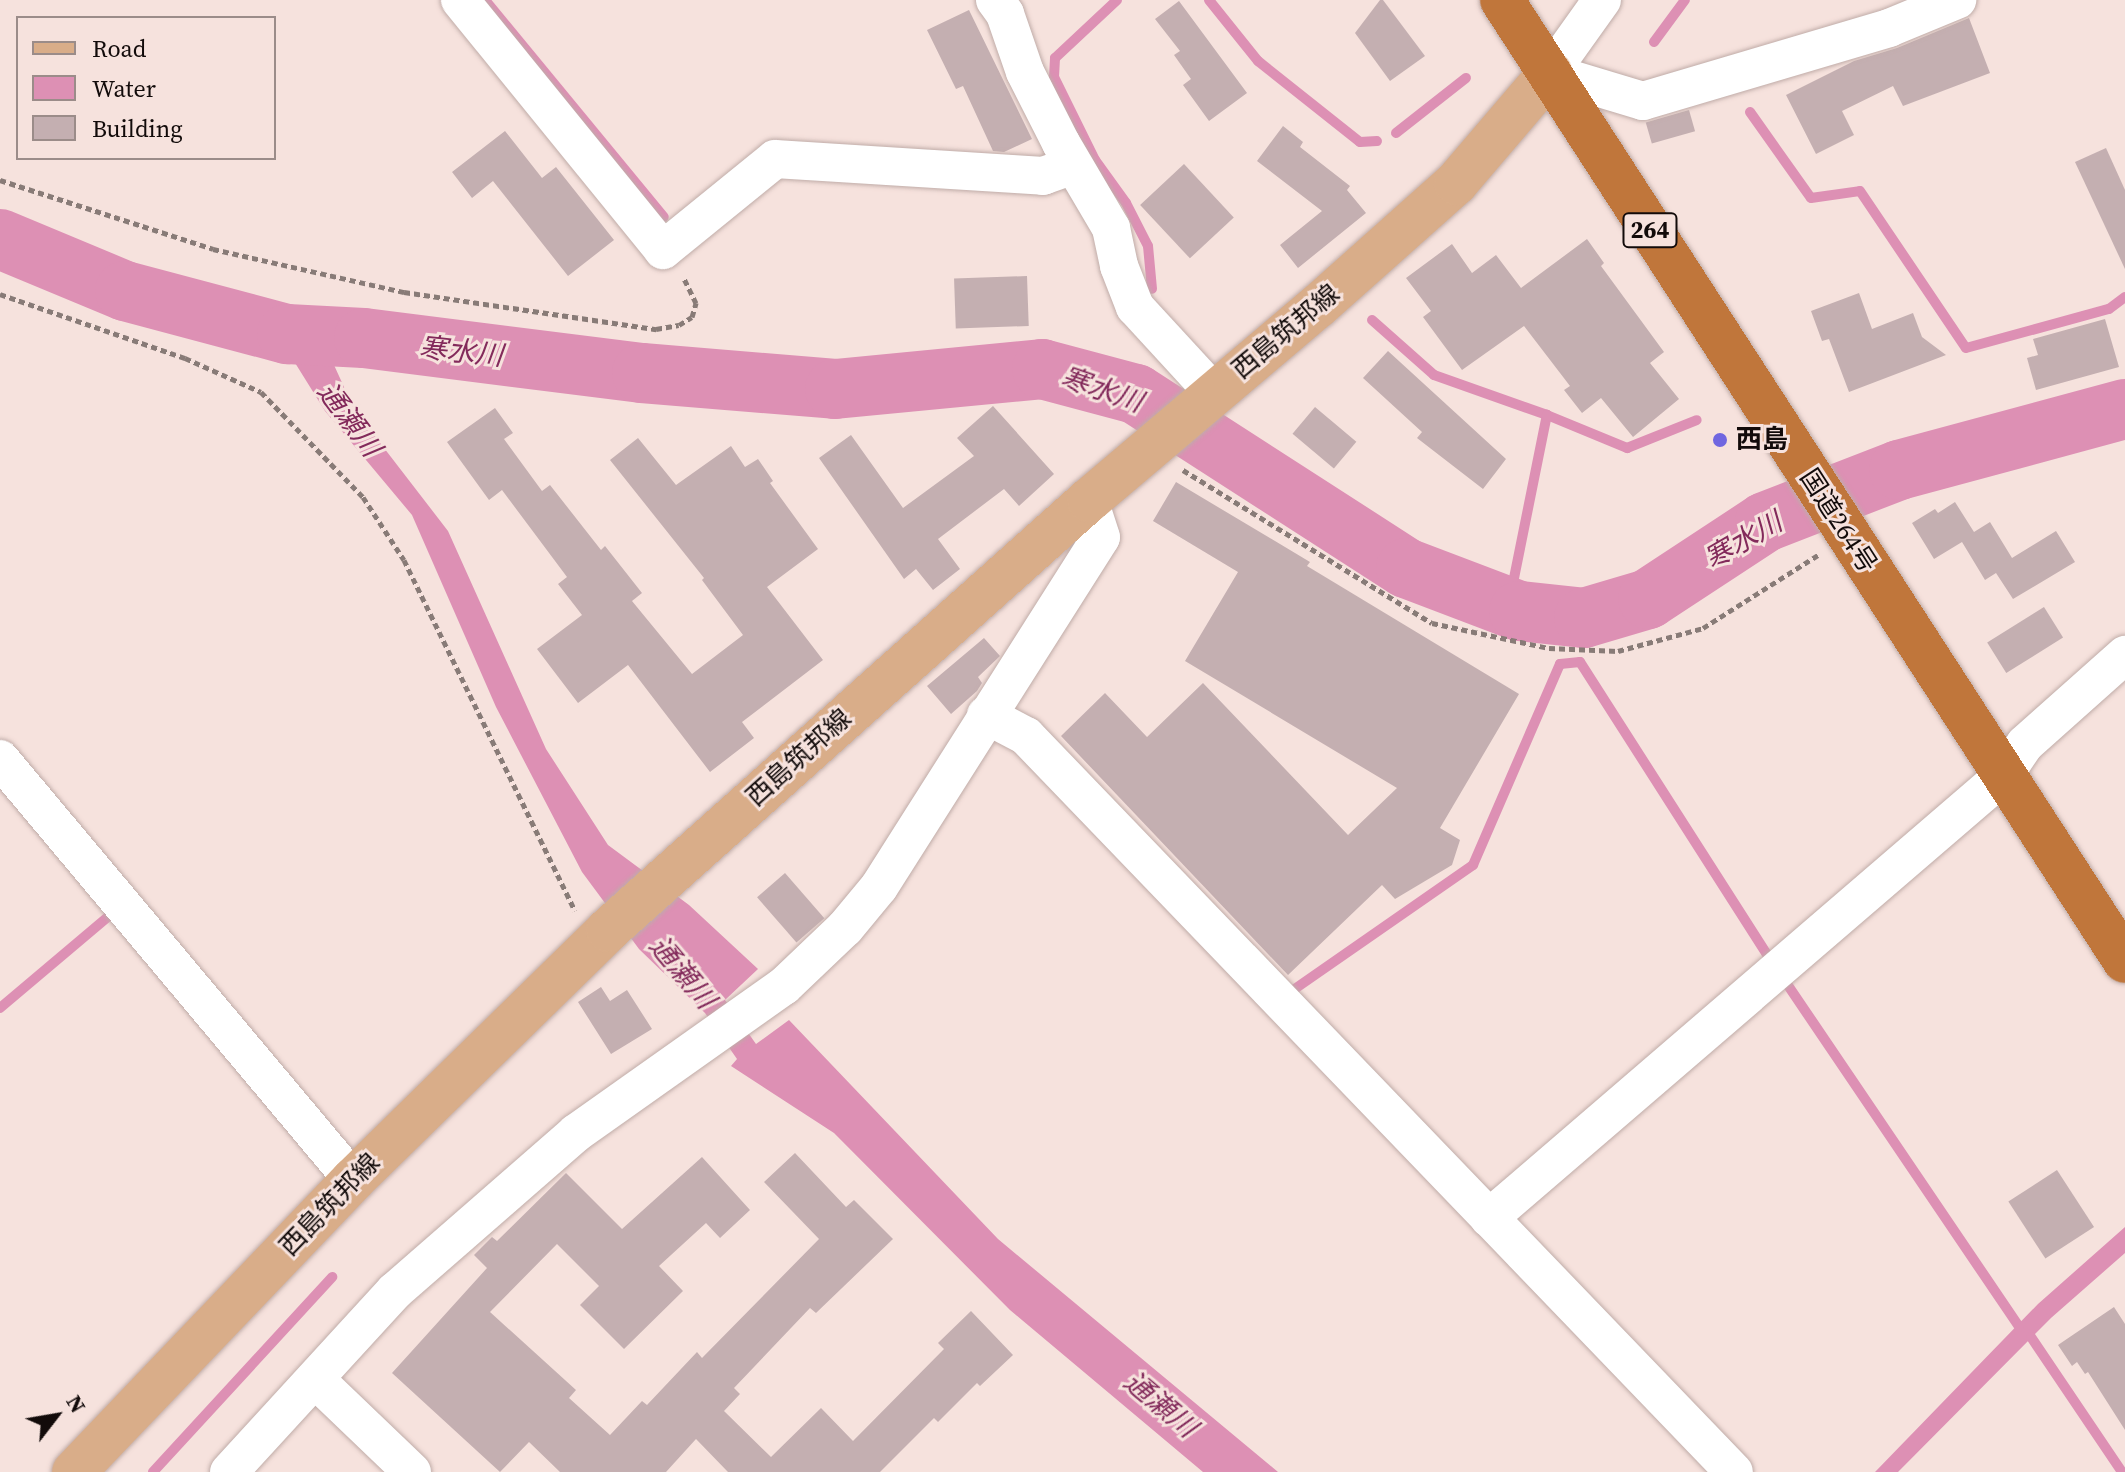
<!DOCTYPE html>
<meta charset="utf-8">
<style>
body{margin:0}
#map{position:relative;width:2125px;height:1472px;overflow:hidden;background:#f6e2dd;font-family:"Source Serif 4","Noto Sans JP",serif}
div>[style]{position:absolute}
[style*='--x']{left:calc(var(--x)*1px);top:calc(var(--y)*1px);width:calc(var(--w)*1px);rotate:calc(var(--a)*1deg)}
.water>*{inset:0;background:#dd90b4}
.stream>*{height:10px;margin:-5px;padding:0 5px;transform-origin:5px;border-radius:5px;background:#dd90b4}
.river>*{height:60px;margin:-30px;padding:0 30px;transform-origin:30px;border-radius:30px;background:#dd90b4}
.building>*{inset:0;background:#c4afb1;transform-origin:0 0}
.path>*{height:5px;margin-top:-2.5px;transform-origin:0;background:repeating-linear-gradient(90deg,#887b77 0 6px,transparent 0 10px)}
.roads{filter:drop-shadow(0 0 2px #c0aca8) drop-shadow(0 0 2px #c0aca8)}
.minor>*{height:38px;margin:-19px;padding:0 19px;transform-origin:19px;border-radius:19px;background:#fff}
.major>*{height:44px;margin:-22px;padding:0 22px;transform-origin:22px;border-radius:22px;background:#d9ad89}
.highway>*{height:44px;margin:-22px;padding:0 22px;transform-origin:22px;border-radius:22px;background:#c0763b}
.dots>*{width:22px;height:22px;translate:-50% -50%;box-sizing:border-box;border:4px solid #f6e2dd;border-radius:50%}
span{translate:-50% -50%;white-space:nowrap;text-align:center;line-height:1.15;-webkit-text-stroke:6px #f6e2dd;paint-order:stroke}
.shield-label span{padding:2px 6px;background:#f6e2dd;border:2px solid;border-radius:6px;-webkit-text-stroke-width:0}
.shield-label{font-size:24px;color:#120b0a;font-weight:700}
.street-label{font-size:26px;color:#120b0a}
.poi-label{font-size:26px;color:#120b0a;font-weight:700}
.left{translate:0 -50%;text-align:left}
.water-label{font-size:28px;color:#832a5b;font-style:italic}
.legend{position:absolute;left:16px;top:16px;width:260px;height:144px;box-sizing:border-box;background:#f6e2dd;border:2px solid #9b8c89;margin:0;padding:10px 14px;list-style:none;font-size:24px;color:#120b0a}
.legend li{display:flex;align-items:center;gap:16px;height:40px}
.legend b{width:40px;border:2px solid #9b8c89}
.north{position:absolute;left:16px;top:1376px;width:80px;height:80px;-webkit-text-stroke:6px #f6e2dd;paint-order:stroke;rotate:59deg;font-size:22px;font-weight:700;line-height:32px;text-align:center;color:#120b0a}
.north::after{content:'';display:block;margin:auto;width:28px;height:36px;background:#120b0a;clip-path:polygon(50% 0,100% 100%,50% 72%,0 100%)}
</style>
<div id="map">
<div class="water">
<i style="clip-path:polygon(292px 358px,334px 365px,354px 409px,448px 531px,546px 749px,608px 845px,689px 905px,758px 969px,725px 1000px,756px 1044px,789px 1020px,998px 1239px,1278px 1472px,1203px 1472px,1010px 1310px,834px 1133px,731px 1066px,737px 1059px,705px 1013px,639px 949px,582px 872px,496px 707px,412px 515px,325px 411px)"></i>
<i style="clip-path:polygon(2125px 1227px,2125px 1253px,2051px 1318px,1898px 1472px,1875px 1472px,2038px 1304px)"></i>
</div>
<div class="stream">
<i style="--x:485;--y:0;--w:281;--a:50.5"></i>
<i style="--x:1117;--y:0;--w:85;--a:136.9"></i>
<i style="--x:1055;--y:58;--w:19;--a:93"></i>
<i style="--x:1054;--y:77;--w:93;--a:63.7"></i>
<i style="--x:1095;--y:160;--w:53;--a:54.2"></i>
<i style="--x:1126;--y:203;--w:48;--a:62.9"></i>
<i style="--x:1148;--y:246;--w:43;--a:84.7"></i>
<i style="--x:1209;--y:0;--w:78;--a:51.2"></i>
<i style="--x:1258;--y:61;--w:130;--a:38.5"></i>
<i style="--x:1360;--y:142;--w:17;--a:-3"></i>
<i style="--x:1654;--y:42;--w:52;--a:-53.6"></i>
<i style="--x:1750;--y:112;--w:105;--a:54.7"></i>
<i style="--x:1811;--y:198;--w:49;--a:-8.1"></i>
<i style="--x:1860;--y:191;--w:189;--a:56"></i>
<i style="--x:1966;--y:348;--w:148;--a:-15.3"></i>
<i style="--x:2109;--y:309;--w:20;--a:-37"></i>
<i style="--x:1396;--y:133;--w:89;--a:-38.2"></i>
<i style="--x:1372;--y:320;--w:83;--a:41.6"></i>
<i style="--x:1434;--y:375;--w:120;--a:19.5"></i>
<i style="--x:1519;--y:611;--w:20;--a:-114"></i>
<i style="--x:1511;--y:593;--w:182;--a:-78.6"></i>
<i style="--x:1547;--y:415;--w:87;--a:22.4"></i>
<i style="--x:1627;--y:448;--w:75;--a:-21.8"></i>
<i style="--x:1785;--y:981;--w:417;--a:55.9"></i>
<i style="--x:1286;--y:995;--w:228;--a:-34.8"></i>
<i style="--x:1473;--y:865;--w:219;--a:-66.6"></i>
<i style="--x:1560;--y:664;--w:20;--a:-6"></i>
<i style="--x:1580;--y:662;--w:351;--a:57.4"></i>
<i style="--x:0;--y:1008;--w:143;--a:-40.2"></i>
<i style="--x:2031;--y:1337;--w:163;--a:56"></i>
<i style="--x:153;--y:1472;--w:265;--a:-47.4"></i>
</div>
<div class="river">
<i style="--x:0;--y:239;--w:135;--a:22.6"></i>
<i style="--x:125;--y:291;--w:168;--a:14.9"></i>
<i style="--x:287;--y:334;--w:77;--a:3"></i>
<i style="--x:364;--y:338;--w:280;--a:7.2"></i>
<i style="--x:642;--y:373;--w:194;--a:4.7"></i>
<i style="--x:835;--y:389;--w:208;--a:-5.5"></i>
<i style="--x:1042;--y:369;--w:97;--a:14.9"></i>
<i style="--x:1136;--y:394;--w:321;--a:32.8"></i>
<i style="--x:1406;--y:568;--w:121;--a:20.8"></i>
<i style="--x:1519;--y:611;--w:65;--a:6.1"></i>
<i style="--x:1584;--y:618;--w:67;--a:-16.5"></i>
<i style="--x:1648;--y:599;--w:140;--a:-33.3"></i>
<i style="--x:1765;--y:522;--w:144;--a:-21.2"></i>
<i style="--x:1899;--y:470;--w:234;--a:-15.1"></i>
</div>
<div class="building">
<i style="clip-path:polygon(1380px 0,1383px 0,1425px 56px,1390px 81px,1355px 33px)"></i>
<i style="clip-path:polygon(1179px 1px,1247px 93px,1209px 121px,1183px 85px,1191px 79px,1174px 55px,1180px 51px,1155px 19px)"></i>
<i style="clip-path:polygon(969px 10px,1032px 139px,1004px 152px,993px 151px,963px 86px,956px 89px,927px 30px)"></i>
<i style="clip-path:polygon(1969px 18px,1990px 73px,1903px 106px,1893px 86px,1842px 111px,1854px 135px,1816px 154px,1786px 95px,1854px 61px,1897px 48px)"></i>
<i style="left:1689px;top:110px;width:22px;height:45px;rotate:74deg"></i>
<i style="clip-path:polygon(1283px 126px,1303px 142px,1300px 147px,1350px 186px,1347px 190px,1366px 213px,1298px 268px,1280px 245px,1322px 211px,1257px 161px)"></i>
<i style="clip-path:polygon(505px 131px,542px 178px,556px 167px,614px 240px,568px 276px,493px 181px,472px 198px,452px 172px)"></i>
<i style="clip-path:polygon(2106px 148px,2125px 190px,2125px 269px,2075px 162px)"></i>
<i style="left:1184px;top:164px;width:73px;height:60px;rotate:47deg"></i>
<i style="clip-path:polygon(1587px 239px,1604px 263px,1601px 266px,1664px 352px,1650px 363px,1679px 399px,1633px 437px,1601px 398px,1582px 413px,1564px 390px,1570px 386px,1524px 326px,1462px 370px,1423px 317px,1431px 311px,1406px 278px,1452px 244px,1472px 273px,1496px 255px,1521px 288px)"></i>
<i style="left:1027px;top:276px;width:50px;height:73px;rotate:88deg"></i>
<i style="clip-path:polygon(1859px 293px,1872px 329px,1913px 313px,1922px 337px,1946px 355px,1849px 392px,1829px 339px,1822px 341px,1811px 311px)"></i>
<i style="clip-path:polygon(2105px 319px,2119px 367px,2036px 390px,2027px 358px,2038px 355px,2033px 339px)"></i>
<i style="clip-path:polygon(1388px 351px,1506px 459px,1483px 489px,1417px 438px,1422px 432px,1363px 378px)"></i>
<i style="clip-path:polygon(993px 406px,1054px 474px,1019px 506px,1004px 489px,938px 539px,960px 569px,933px 590px,916px 569px,904px 579px,819px 458px,851px 435px,903px 508px,974px 456px,957px 438px)"></i>
<i style="left:1315px;top:407px;width:54px;height:35px;rotate:40deg"></i>
<i style="clip-path:polygon(495px 408px,513px 433px,504px 439px,542px 491px,550px 485px,601px 550px,605px 546px,642px 593px,632px 601px,692px 674px,743px 635px,702px 580px,704px 578px,610px 460px,638px 438px,676px 485px,731px 446px,745px 467px,758px 459px,773px 481px,770px 483px,818px 549px,767px 587px,823px 660px,742px 722px,754px 738px,710px 772px,628px 665px,578px 703px,537px 649px,582px 615px,558px 584px,567px 577px,502px 490px,489px 500px,447px 442px)"></i>
<i style="clip-path:polygon(1176px 482px,1310px 562px,1307px 566px,1519px 694px,1440px 828px,1460px 840px,1452px 865px,1395px 899px,1382px 885px,1288px 975px,1061px 736px,1105px 693px,1147px 737px,1203px 683px,1348px 835px,1397px 788px,1185px 661px,1238px 572px,1153px 521px)"></i>
<i style="clip-path:polygon(1955px 502px,1974px 532px,1990px 522px,2012px 558px,2056px 531px,2075px 562px,2013px 599px,1996px 573px,1985px 580px,1962px 542px,1934px 559px,1912px 523px,1935px 509px,1938px 513px)"></i>
<i style="left:2044px;top:607px;width:36px;height:67px;rotate:58deg"></i>
<i style="clip-path:polygon(984px 638px,1000px 656px,978px 677px,982px 683px,977px 691px,951px 714px,927px 686px)"></i>
<i style="left:785px;top:873px;width:60px;height:37px;rotate:49deg"></i>
<i style="clip-path:polygon(601px 987px,610px 1001px,627px 990px,652px 1029px,611px 1054px,578px 1002px)"></i>
<i style="clip-path:polygon(795px 1153px,846px 1207px,854px 1200px,893px 1239px,816px 1313px,810px 1308px,734px 1388px,740px 1394px,724px 1411px,771px 1457px,821px 1408px,853px 1441px,944px 1349px,938px 1343px,971px 1311px,1013px 1355px,980px 1386px,977px 1383px,938px 1422px,934px 1418px,880px 1472px,728px 1472px,696px 1439px,666px 1472px,560px 1472px,529px 1442px,500px 1472px,392px 1373px,487px 1268px,474px 1255px,492px 1237px,497px 1241px,566px 1173px,622px 1229px,702px 1157px,750px 1210px,720px 1238px,706px 1223px,659px 1266px,683px 1291px,624px 1349px,580px 1305px,599px 1286px,557px 1244px,490px 1312px,576px 1390px,569px 1398px,610px 1435px,642px 1401px,647px 1405px,697px 1352px,702px 1358px,819px 1239px,764px 1182px)"></i>
<i style="left:2057px;top:1170px;width:68px;height:58px;rotate:57deg"></i>
<i style="clip-path:polygon(2114px 1307px,2125px 1324px,2125px 1430px,2088px 1372px,2085px 1374px,2077px 1362px,2072px 1366px,2058px 1345px)"></i>
</div>
<div class="path">
<i style="--x:0;--y:180;--w:224;--a:17.9"></i>
<i style="--x:213;--y:249;--w:196;--a:12.7"></i>
<i style="--x:404;--y:292;--w:255;--a:8.4"></i>
<i style="--x:656;--y:329;--w:23;--a:-10"></i>
<i style="--x:679;--y:325;--w:15;--a:-32"></i>
<i style="--x:692;--y:317;--w:15;--a:-74"></i>
<i style="--x:696;--y:303;--w:28;--a:-116"></i>
<i style="--x:0;--y:294;--w:196;--a:19.1"></i>
<i style="--x:185;--y:358;--w:83;--a:24.1"></i>
<i style="--x:261;--y:392;--w:146;--a:45.8"></i>
<i style="--x:363;--y:497;--w:75;--a:56.9"></i>
<i style="--x:404;--y:560;--w:390;--a:64"></i>
<i style="--x:1183;--y:470;--w:292;--a:31.6"></i>
<i style="--x:1432;--y:623;--w:120;--a:12.1"></i>
<i style="--x:1549;--y:648;--w:69;--a:2.5"></i>
<i style="--x:1618;--y:651;--w:88;--a:-15.1"></i>
<i style="--x:1703;--y:628;--w:136;--a:-32.4"></i>
</div>
<div class="roads">
<div class="minor">
<i style="--x:460;--y:0;--w:322;--a:50.9"></i>
<i style="--x:663;--y:250;--w:144;--a:-39.1"></i>
<i style="--x:775;--y:159;--w:269;--a:3.6"></i>
<i style="--x:1043;--y:176;--w:32;--a:-20"></i>
<i style="--x:995;--y:0;--w:17;--a:54"></i>
<i style="--x:1005;--y:14;--w:61;--a:71"></i>
<i style="--x:1025;--y:72;--w:80;--a:63.1"></i>
<i style="--x:1061;--y:143;--w:99;--a:59.5"></i>
<i style="--x:1111;--y:228;--w:39;--a:78"></i>
<i style="--x:1119;--y:266;--w:44;--a:68.7"></i>
<i style="--x:1135;--y:307;--w:117;--a:47.4"></i>
<i style="--x:1602;--y:0;--w:90;--a:125.5"></i>
<i style="--x:1550;--y:73;--w:97;--a:16.8"></i>
<i style="--x:1643;--y:101;--w:257;--a:-16.5"></i>
<i style="--x:1889;--y:28;--w:74;--a:-22.4"></i>
<i style="--x:986;--y:715;--w:45;--a:27.7"></i>
<i style="--x:1026;--y:736;--w:1021;--a:46.11"></i>
<i style="--x:0;--y:759;--w:549;--a:50.02"></i>
<i style="--x:1489;--y:1218;--w:679;--a:-40.7"></i>
<i style="--x:2004;--y:775;--w:37;--a:-56"></i>
<i style="--x:2025;--y:744;--w:134;--a:-41.7"></i>
<i style="--x:316;--y:1380;--w:133;--a:43.8"></i>
<i style="--x:229;--y:1472;--w:246;--a:-47.5"></i>
<i style="--x:395;--y:1291;--w:240;--a:-41.1"></i>
<i style="--x:576;--y:1133;--w:255;--a:-35.3"></i>
<i style="--x:784;--y:986;--w:84;--a:-43.6"></i>
<i style="--x:845;--y:928;--w:53;--a:-50.3"></i>
<i style="--x:879;--y:887;--w:414;--a:-57.6"></i>
<i style="--x:1101;--y:537;--w:39;--a:-108"></i>
</div>
<div class="major">
<i style="--x:74;--y:1472;--w:404;--a:-46.3"></i>
<i style="--x:353;--y:1180;--w:357;--a:-44.4"></i>
<i style="--x:608;--y:930;--w:645;--a:-41.8"></i>
<i style="--x:1089;--y:500;--w:300;--a:-40.3"></i>
<i style="--x:1318;--y:306;--w:185;--a:-41.7"></i>
<i style="--x:1456;--y:183;--w:145;--a:-49.5"></i>
</div>
<div class="highway">
<i style="--x:1502;--y:0;--w:1145;--a:57.05"></i>
</div>
</div>
<div class="dots">
<i style="left:1720px;top:440px;background:#7066e0"></i>
</div>
<div class="shield-label">
<span style="left:1650px;top:230px">264</span>
</div>
<div class="street-label">
<span style="left:1286px;top:332px;rotate:-40deg">西島筑邦線</span>
<span style="left:1838px;top:521px;rotate:57deg">国道264号</span>
<span style="left:799px;top:758px;rotate:-42deg">西島筑邦線</span>
<span style="left:330px;top:1205px;rotate:-46deg">西島筑邦線</span>
</div>
<div class="poi-label">
<span class="left" style="left:1736px;top:440px">西島</span>
</div>
<div class="water-label">
<span style="left:461px;top:351px;rotate:6deg">寒水川</span>
<span style="left:1102px;top:389px;rotate:19deg">寒水川</span>
<span style="left:350px;top:419px;rotate:53deg">通瀬川</span>
<span style="left:1743px;top:540px;rotate:-30deg">寒水川</span>
<span style="left:683px;top:972px;rotate:50deg">通瀬川</span>
<span style="left:1161px;top:1404px;rotate:40deg">通瀬川</span>
</div>
<ul class="legend">
<li><b style="height:10px;background:#d9ad89"></b>Road</li>
<li><b style="height:22px;background:#dd90b4"></b>Water</li>
<li><b style="height:22px;background:#c4afb1"></b>Building</li>
</ul>
<div class="north">N</div>
</div>
